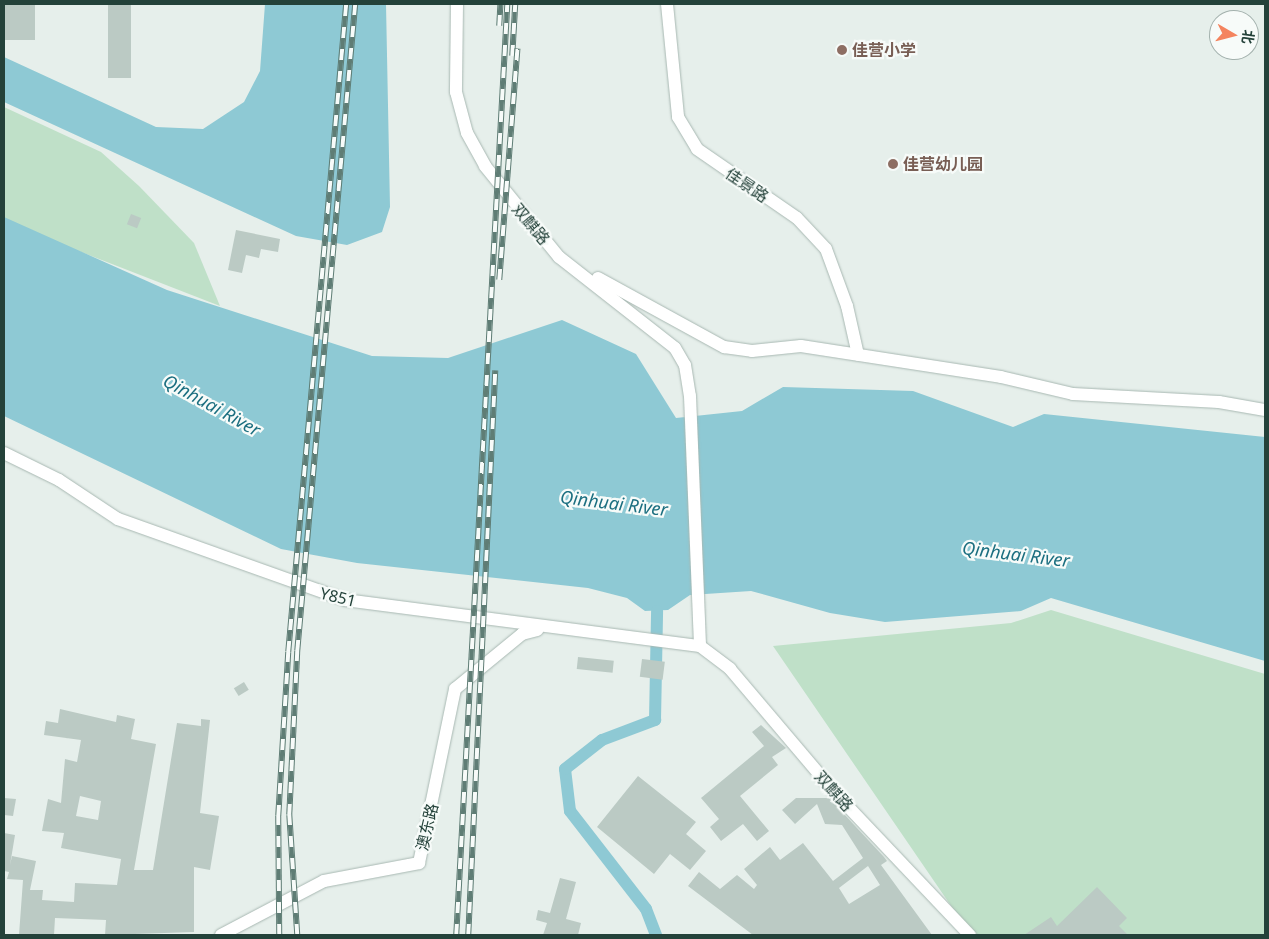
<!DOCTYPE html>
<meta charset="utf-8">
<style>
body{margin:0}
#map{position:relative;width:1269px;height:939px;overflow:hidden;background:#e6efeb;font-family:"Noto Sans","Noto Sans SC",sans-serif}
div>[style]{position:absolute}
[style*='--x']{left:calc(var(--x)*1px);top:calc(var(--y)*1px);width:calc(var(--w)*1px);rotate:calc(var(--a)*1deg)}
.green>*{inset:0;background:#bfe0c8}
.water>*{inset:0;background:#8ec9d4}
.canal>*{height:12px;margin:-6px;padding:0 6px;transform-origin:6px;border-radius:6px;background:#8ec9d4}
.building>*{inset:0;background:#bbcac4;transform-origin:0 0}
.roads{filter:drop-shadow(0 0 1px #a8b8b2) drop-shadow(0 0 1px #a8b8b2)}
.street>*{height:12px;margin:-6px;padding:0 6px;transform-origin:6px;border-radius:6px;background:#fff}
.rail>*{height:5.5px;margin-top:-2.75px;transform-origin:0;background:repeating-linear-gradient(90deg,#f7fbf9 0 11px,#5f7d75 0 22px);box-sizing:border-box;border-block:1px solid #5f7d75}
.dots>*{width:14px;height:14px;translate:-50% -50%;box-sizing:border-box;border:2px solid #f7fbf9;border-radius:50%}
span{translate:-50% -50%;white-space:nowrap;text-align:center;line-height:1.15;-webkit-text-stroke:4.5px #f7fbf9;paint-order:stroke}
.education-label{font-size:16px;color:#785e54;font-weight:700}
.left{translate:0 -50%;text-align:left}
.street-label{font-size:16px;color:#24423a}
.water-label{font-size:18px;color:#1c6f80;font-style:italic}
.frame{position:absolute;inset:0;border:5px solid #24423a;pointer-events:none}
.north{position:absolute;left:1209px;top:10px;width:50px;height:50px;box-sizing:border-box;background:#f7fbf9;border:1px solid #a3b1ad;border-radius:50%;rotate:98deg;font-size:14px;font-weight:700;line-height:20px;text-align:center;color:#24423a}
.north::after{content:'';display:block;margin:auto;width:18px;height:22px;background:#f4845f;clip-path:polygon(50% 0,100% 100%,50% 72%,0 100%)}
</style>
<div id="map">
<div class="green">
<i style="clip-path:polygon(4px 107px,101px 152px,139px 186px,194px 243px,220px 306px,4px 222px)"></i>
<i style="clip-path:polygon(1051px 610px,1265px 674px,1265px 935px,971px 935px,773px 646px,1011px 623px)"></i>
</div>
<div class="water">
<i style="clip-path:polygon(265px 4px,386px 4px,390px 207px,382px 232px,347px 245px,296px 236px,4px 102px,4px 57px,156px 127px,203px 129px,244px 102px,260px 71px)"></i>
<i style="clip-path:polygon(4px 217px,167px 290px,372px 356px,448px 358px,562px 320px,636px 354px,676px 418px,742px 411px,783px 387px,913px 391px,1013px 427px,1044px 414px,1265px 437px,1265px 661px,1051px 598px,1021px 611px,885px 622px,830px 613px,751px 591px,690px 595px,668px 610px,645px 611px,627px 598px,588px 588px,357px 563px,281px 549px,4px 416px)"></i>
</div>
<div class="canal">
<i style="--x:656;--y:935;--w:28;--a:-111"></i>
<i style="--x:646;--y:909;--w:124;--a:-127.8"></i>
<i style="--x:570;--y:811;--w:42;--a:-96.8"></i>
<i style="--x:565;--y:769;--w:47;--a:-38.1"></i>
<i style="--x:602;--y:740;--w:57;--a:-20.7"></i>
<i style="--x:655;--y:720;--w:109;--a:-88.9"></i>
</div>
<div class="building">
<i style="left:4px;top:4px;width:31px;height:36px"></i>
<i style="left:108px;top:4px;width:23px;height:74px"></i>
<i style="left:131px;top:214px;width:11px;height:11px;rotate:22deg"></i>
<i style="clip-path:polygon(236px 230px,280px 239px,278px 252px,261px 249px,259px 258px,246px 255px,242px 273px,228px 270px)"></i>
<i style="left:578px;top:657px;width:36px;height:12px;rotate:6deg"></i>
<i style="left:642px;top:659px;width:23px;height:18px;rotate:7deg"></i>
<i style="left:244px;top:682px;width:9px;height:12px;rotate:58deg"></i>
<i style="clip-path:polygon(evenodd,60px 709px,116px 722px,117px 715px,135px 719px,131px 739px,156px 744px,134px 870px,153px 870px,177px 723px,201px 726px,201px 719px,210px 720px,200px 813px,219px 816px,210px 870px,194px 867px,194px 932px,105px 935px,106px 920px,55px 918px,54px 935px,19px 935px,23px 880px,7px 879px,9px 872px,4px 871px,4px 833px,15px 835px,10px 865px,12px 856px,36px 861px,30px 890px,43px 890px,42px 900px,74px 902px,75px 883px,117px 885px,121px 859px,61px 848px,64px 833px,42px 831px,48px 799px,61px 803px,65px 759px,77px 762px,81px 740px,44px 735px,46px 721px,58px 723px,60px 709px,80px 796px,101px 801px,98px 820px,76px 816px,80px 796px)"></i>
<i style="clip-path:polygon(761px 725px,786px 748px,772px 757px,778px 765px,740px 796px,769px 831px,757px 841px,743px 824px,721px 841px,710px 827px,719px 819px,701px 798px,764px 746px,752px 732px)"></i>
<i style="clip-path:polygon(638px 776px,696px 822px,686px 834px,706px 851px,690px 870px,670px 854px,654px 874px,597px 827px)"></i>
<i style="clip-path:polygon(4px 798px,16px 799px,13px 816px,4px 815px)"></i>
<i style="clip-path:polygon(evenodd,796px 798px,829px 798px,884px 857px,887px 861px,881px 865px,932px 935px,753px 935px,688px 886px,699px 872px,720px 889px,737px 875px,754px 889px,757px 885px,744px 869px,770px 847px,780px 860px,803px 843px,833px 881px,863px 858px,842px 825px,825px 824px,817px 804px,795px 824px,782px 810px,796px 798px,868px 866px,880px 885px,849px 904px,839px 888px,868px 866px)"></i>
<i style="clip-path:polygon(560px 878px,576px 882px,566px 919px,581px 923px,578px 935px,543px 935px,547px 923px,536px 920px,538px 910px,550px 913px)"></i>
<i style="clip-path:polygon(1097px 887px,1127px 918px,1119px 926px,1128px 935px,1024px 935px,1051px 917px,1057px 926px)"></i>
</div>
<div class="roads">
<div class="street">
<i style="--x:457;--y:4;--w:88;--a:90.7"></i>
<i style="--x:456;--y:92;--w:42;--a:75"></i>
<i style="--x:467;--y:133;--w:38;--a:61"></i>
<i style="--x:485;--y:166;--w:117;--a:50.9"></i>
<i style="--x:559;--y:257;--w:147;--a:38.1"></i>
<i style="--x:675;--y:348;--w:20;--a:60"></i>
<i style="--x:685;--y:365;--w:31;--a:81"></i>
<i style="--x:690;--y:396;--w:250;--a:87.7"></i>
<i style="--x:667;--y:4;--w:114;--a:84.4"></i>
<i style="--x:678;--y:117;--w:37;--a:59"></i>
<i style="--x:697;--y:149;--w:121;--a:34.6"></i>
<i style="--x:797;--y:218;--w:42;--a:46.9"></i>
<i style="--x:826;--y:249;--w:61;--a:69.8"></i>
<i style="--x:847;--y:306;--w:50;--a:77.3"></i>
<i style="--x:598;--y:278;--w:144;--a:28.7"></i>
<i style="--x:724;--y:347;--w:28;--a:8"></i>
<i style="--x:752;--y:351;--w:49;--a:-5.8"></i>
<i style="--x:801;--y:346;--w:202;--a:8.8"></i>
<i style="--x:1001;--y:377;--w:74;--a:13.3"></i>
<i style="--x:1073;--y:394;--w:146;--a:3.1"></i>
<i style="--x:1219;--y:402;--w:47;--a:9.9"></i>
<i style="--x:4;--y:453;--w:61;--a:26.1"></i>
<i style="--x:59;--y:480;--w:71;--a:33.5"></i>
<i style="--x:118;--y:519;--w:241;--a:19.6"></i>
<i style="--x:345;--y:600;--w:358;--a:7.4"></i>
<i style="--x:700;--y:646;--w:38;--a:37"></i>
<i style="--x:730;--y:669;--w:164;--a:49.7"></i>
<i style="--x:836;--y:794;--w:195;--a:46.5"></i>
<i style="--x:221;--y:935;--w:116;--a:-27.7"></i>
<i style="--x:324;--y:881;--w:97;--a:-10.7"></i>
<i style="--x:419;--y:863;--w:178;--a:-78.3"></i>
<i style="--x:455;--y:689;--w:87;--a:-39.4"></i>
<i style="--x:522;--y:634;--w:16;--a:-15"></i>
</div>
</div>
<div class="rail">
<i style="--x:499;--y:26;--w:22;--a:-87"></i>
<i style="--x:512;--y:56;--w:52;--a:-86.7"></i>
<i style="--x:499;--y:280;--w:232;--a:-85.5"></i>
<i style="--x:279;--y:935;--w:119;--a:-90.5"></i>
<i style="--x:278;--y:816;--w:164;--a:-86.5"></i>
<i style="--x:288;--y:652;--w:651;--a:-84.89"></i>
<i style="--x:297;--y:935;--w:120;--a:-93.8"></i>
<i style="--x:289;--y:815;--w:164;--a:-87.2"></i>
<i style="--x:297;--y:651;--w:650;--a:-84.88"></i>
<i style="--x:456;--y:935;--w:932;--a:-86.86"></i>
<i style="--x:468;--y:935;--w:565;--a:-87.26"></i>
</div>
<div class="dots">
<i style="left:842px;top:50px;background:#8d6e63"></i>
<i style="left:893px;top:164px;background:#8d6e63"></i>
</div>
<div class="education-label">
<span class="left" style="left:852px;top:50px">佳营小学</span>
<span class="left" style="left:903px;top:164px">佳营幼儿园</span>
</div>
<div class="street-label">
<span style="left:747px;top:185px;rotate:34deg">佳景路</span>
<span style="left:531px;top:224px;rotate:50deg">双麒路</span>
<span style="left:338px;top:597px;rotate:14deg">Y851</span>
<span style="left:834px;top:791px;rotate:48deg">双麒路</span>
<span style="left:427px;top:827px;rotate:-77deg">澳东路</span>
</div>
<div class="water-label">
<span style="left:212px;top:405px;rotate:29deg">Qinhuai River</span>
<span style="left:614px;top:503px;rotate:7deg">Qinhuai River</span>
<span style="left:1016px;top:554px;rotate:7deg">Qinhuai River</span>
</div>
<div class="frame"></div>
<div class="north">北</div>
</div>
